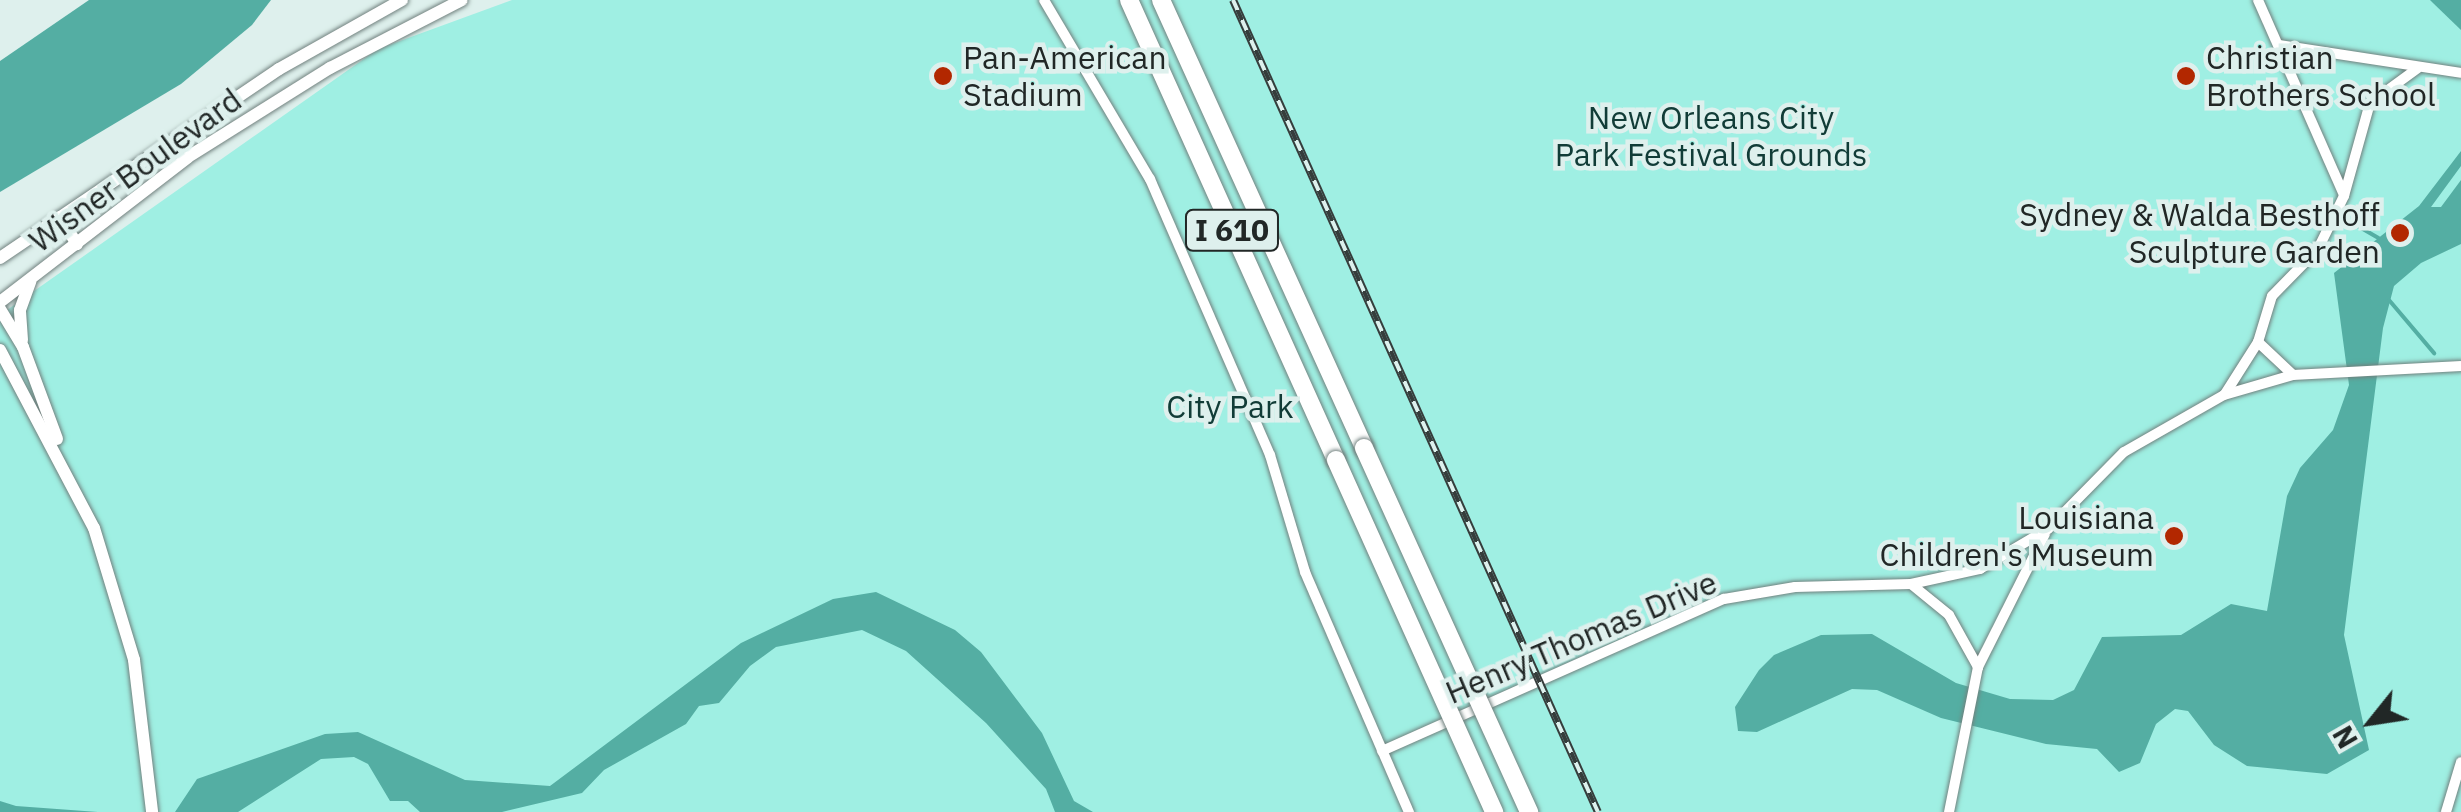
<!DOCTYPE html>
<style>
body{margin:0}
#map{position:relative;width:2461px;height:812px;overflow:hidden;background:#def0ed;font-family:"IBM Plex Sans",sans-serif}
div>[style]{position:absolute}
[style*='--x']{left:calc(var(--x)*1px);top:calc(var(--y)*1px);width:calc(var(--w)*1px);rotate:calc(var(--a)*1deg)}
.green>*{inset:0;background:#9fefe3}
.water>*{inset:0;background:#54aea3}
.stream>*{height:4px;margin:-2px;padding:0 2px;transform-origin:2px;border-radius:2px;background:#54aea3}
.roads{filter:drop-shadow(0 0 2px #71817e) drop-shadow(0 0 2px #71817e)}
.minor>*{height:10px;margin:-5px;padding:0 5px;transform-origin:5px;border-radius:5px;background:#fff}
.tertiary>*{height:12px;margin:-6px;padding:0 6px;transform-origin:6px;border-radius:6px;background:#fff}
.motorway>*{height:18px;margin:-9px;padding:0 9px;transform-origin:9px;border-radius:9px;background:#fff}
.rail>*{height:8px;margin-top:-4px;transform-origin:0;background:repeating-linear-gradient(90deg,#def0ed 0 11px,#363d3c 0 22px);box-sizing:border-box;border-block:2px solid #363d3c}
.bridges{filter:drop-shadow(0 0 2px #71817e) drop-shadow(0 0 2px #71817e)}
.motorway-bridge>*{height:18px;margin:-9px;padding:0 9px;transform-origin:9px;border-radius:9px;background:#fff}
.dots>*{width:28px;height:28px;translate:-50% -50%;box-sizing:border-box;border:5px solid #def0ed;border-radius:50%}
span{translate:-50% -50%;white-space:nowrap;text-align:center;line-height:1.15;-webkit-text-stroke:9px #def0ed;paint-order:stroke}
.shield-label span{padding:2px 8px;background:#def0ed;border:2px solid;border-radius:8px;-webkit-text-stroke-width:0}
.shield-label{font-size:30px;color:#212726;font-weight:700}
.poi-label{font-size:32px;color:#212726}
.left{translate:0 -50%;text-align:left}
.right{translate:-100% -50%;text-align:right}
.park-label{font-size:32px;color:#113c37}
.street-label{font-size:32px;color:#212726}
.north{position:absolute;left:2321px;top:672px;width:100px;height:100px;-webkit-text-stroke:8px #def0ed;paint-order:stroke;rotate:240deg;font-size:28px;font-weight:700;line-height:40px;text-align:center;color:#212726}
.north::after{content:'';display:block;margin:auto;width:35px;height:45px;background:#212726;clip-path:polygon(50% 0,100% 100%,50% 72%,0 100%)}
</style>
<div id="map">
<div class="green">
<i style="clip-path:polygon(512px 0,2461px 0,2461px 812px,0 812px,0 315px,378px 49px)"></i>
</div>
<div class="water">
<i style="clip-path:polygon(89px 0,271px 0,252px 25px,181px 84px,0 192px,0 61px)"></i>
<i style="clip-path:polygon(2430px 0,2461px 0,2461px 30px,2433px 3px)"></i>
<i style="clip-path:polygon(2461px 151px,2461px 166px,2431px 207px,2441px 207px,2461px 180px,2461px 244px,2421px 263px,2394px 286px,2383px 328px,2344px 635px,2369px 750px,2327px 774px,2247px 766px,2214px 745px,2188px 711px,2175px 709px,2156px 724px,2140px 763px,2119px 772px,2097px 749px,2046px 744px,1941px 718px,1877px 690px,1852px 689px,1757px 732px,1738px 731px,1735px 707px,1759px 670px,1774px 655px,1821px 635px,1872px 634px,1956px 683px,2010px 699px,2053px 700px,2074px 690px,2102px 637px,2181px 635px,2231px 604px,2267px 611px,2287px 496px,2300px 468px,2333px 430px,2349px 385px,2334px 273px,2419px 206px)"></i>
<i style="clip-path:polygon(876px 592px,955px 630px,981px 652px,1042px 733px,1074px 801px,1093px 812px,1055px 812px,1046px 789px,986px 723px,906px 651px,862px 630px,776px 647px,750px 666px,719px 703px,699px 706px,686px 724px,604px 770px,582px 793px,502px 812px,420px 812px,408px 801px,390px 801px,368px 764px,354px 757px,321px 759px,238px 812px,175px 812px,197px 779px,325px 734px,358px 732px,465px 780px,550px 786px,741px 643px,833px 599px)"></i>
<i style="clip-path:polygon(0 801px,16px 806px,98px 812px,0 812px)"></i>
</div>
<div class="stream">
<i style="--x:2349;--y:221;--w:34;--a:30"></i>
<i style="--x:2389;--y:300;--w:70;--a:49.7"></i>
</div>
<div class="roads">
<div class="minor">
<i style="--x:1044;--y:0;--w:208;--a:59.4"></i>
<i style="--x:1150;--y:179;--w:301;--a:66.5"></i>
<i style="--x:1270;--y:455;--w:122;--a:73.3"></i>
<i style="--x:1305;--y:572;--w:262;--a:66.6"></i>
<i style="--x:2258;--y:0;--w:213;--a:66.2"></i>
<i style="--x:2279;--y:45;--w:184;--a:8.7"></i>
<i style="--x:2258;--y:342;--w:47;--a:43.3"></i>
<i style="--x:2225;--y:394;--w:62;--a:-57.6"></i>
<i style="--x:2258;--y:342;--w:48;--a:-73.1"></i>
<i style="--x:2272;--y:296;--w:66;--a:-45.6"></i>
<i style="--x:2318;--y:249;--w:59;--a:-63.9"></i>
<i style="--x:2344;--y:196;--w:97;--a:-74.4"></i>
<i style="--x:2370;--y:103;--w:59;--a:-36.1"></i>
<i style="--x:1911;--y:584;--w:49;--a:39.2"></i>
<i style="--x:1949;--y:615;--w:60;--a:60.9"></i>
<i style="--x:1978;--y:667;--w:148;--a:101.3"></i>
<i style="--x:1978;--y:667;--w:149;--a:-63.3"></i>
<i style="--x:1382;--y:751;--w:374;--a:-24"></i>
<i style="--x:1724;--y:599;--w:72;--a:-9.6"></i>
<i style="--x:1795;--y:587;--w:116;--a:-1.5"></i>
<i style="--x:1911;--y:584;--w:71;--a:-12.3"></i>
<i style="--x:1980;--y:569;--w:79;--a:-30.5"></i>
<i style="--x:2048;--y:529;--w:108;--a:-45.4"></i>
<i style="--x:2124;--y:452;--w:115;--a:-29.7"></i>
<i style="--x:2224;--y:395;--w:72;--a:-16.2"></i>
<i style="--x:2293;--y:375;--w:168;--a:-3.1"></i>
<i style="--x:2446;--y:812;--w:52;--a:-73.3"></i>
</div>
<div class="tertiary">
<i style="--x:60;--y:217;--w:32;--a:58"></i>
<i style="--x:0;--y:258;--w:337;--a:-34.1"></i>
<i style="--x:279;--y:69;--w:141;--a:-29.3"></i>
<i style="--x:0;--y:302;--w:237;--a:-37.6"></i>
<i style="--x:188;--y:157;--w:168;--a:-32.1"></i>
<i style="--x:330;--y:68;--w:148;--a:-27.3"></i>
<i style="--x:0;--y:309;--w:44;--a:58.8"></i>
<i style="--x:23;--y:347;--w:98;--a:69.7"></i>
<i style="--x:22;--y:340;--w:30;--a:-94"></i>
<i style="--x:20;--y:310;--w:30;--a:-70"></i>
<i style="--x:0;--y:350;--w:201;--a:62.2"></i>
<i style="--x:94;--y:528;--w:138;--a:73.1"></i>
<i style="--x:134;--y:660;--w:153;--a:83.2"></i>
</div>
<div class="motorway">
<i style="--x:1129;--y:0;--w:504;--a:65.77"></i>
<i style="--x:1161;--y:0;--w:492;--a:65.6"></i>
</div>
</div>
<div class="rail">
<i style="--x:1233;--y:0;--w:890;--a:65.8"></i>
</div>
<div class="bridges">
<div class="motorway-bridge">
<i style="--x:1364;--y:448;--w:400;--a:65.6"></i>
<i style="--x:1336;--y:460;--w:386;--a:65.8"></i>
</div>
</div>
<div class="dots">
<i style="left:943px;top:76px;background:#b22700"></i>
<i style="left:2186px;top:76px;background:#b22700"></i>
<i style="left:2400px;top:233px;background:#b22700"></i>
<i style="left:2174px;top:536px;background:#b22700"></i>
</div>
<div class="shield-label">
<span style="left:1232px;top:230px">I 610</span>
</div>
<div class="poi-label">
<span class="left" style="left:963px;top:76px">Pan-American<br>Stadium</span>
<span class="left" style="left:2206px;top:76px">Christian<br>Brothers School</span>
<span class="right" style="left:2380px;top:233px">Sydney &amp; Walda Besthoff<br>Sculpture Garden</span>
<span class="right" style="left:2154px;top:536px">Louisiana<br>Children's Museum</span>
</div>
<div class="park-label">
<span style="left:1711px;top:136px">New Orleans City<br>Park Festival Grounds</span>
<span style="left:1230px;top:406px">City Park</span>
</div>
<div class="street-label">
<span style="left:135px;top:170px;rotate:-36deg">Wisner Boulevard</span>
<span style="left:1581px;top:637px;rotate:-23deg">Henry Thomas Drive</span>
</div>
<div class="north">N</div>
</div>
